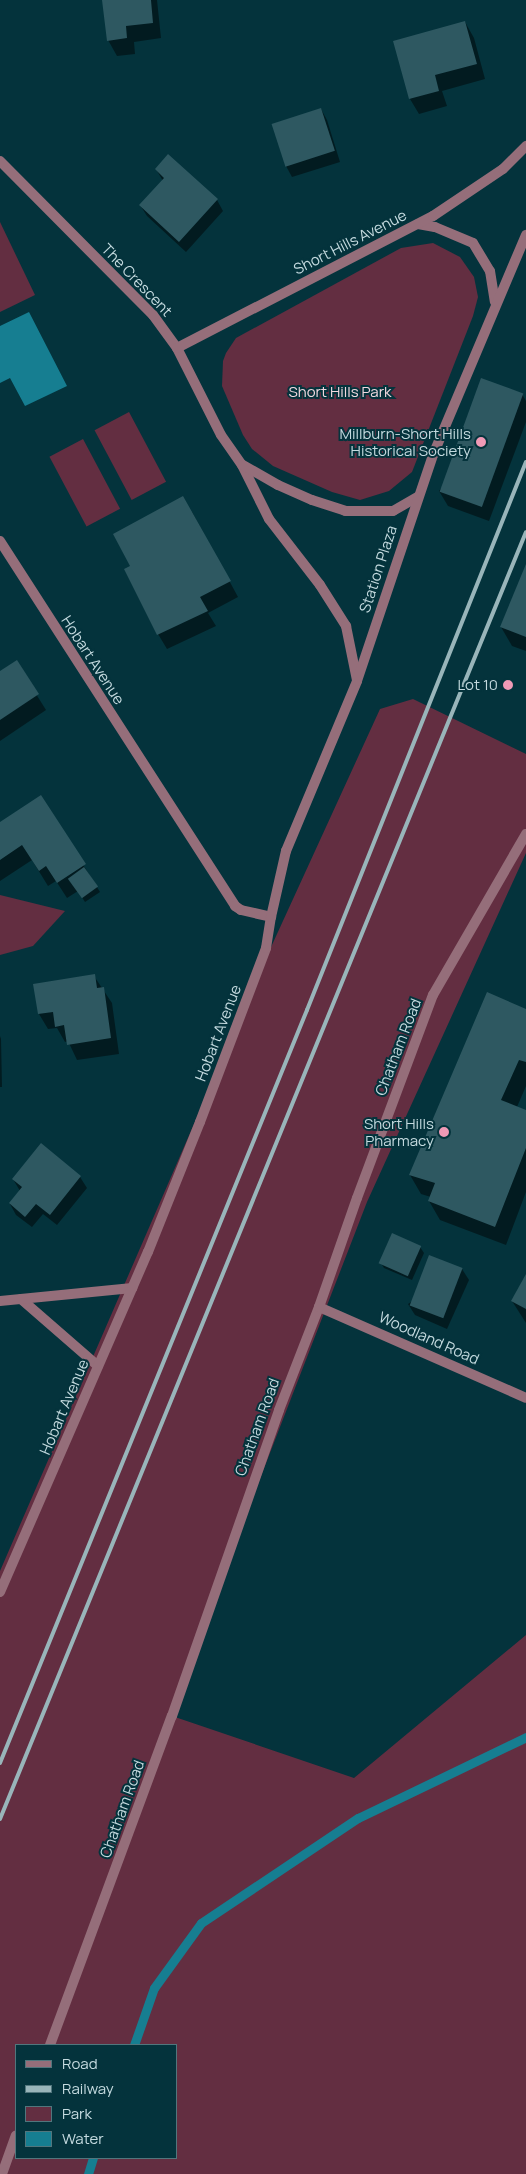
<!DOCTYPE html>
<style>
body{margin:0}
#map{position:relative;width:526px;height:2174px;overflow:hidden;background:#04333c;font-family:Manrope,sans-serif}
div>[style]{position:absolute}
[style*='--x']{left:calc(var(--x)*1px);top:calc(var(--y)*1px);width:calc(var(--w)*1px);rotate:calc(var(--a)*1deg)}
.green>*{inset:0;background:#632e41;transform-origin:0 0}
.water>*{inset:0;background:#167e91}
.shadow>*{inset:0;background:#0007}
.stream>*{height:9px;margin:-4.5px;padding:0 4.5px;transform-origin:4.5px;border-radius:4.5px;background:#167e91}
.building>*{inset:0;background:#2e5861;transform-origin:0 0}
.street>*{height:10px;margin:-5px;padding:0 5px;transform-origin:5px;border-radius:5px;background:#956e7a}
.rail>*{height:4px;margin:-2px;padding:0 2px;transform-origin:2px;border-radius:2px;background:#99b5ba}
.dots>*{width:14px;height:14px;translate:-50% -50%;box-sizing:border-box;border:2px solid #04333c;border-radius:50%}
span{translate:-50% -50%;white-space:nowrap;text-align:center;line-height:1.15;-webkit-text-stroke:4px #04333c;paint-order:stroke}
.street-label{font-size:15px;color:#c4dadf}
.park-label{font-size:15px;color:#f1d8df}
.poi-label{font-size:15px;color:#c4dadf}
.right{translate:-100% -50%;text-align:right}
.legend{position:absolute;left:15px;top:2044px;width:162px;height:115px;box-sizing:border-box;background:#04333c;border:1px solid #51767d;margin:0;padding:6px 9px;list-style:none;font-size:15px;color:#c4dadf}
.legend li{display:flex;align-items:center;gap:10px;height:25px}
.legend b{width:25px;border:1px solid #51767d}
</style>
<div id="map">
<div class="green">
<i style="clip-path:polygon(0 222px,35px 295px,0 312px)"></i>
<i style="clip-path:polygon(433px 243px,460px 257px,474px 277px,478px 297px,473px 316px,412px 472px,389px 491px,360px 500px,332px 492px,273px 466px,252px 449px,243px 435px,222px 386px,223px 361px,226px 353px,236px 338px,401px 248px)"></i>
<i style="left:129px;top:412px;width:79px;height:39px;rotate:62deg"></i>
<i style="left:83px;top:439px;width:79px;height:38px;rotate:62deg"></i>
<i style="clip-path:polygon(evenodd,413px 699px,526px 754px,526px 853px,367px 1202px,198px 1639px,172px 1716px,354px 1778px,526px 1635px,526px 2174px,0 2174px,0 1571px,266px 958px,380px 709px,413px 699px,16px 2045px,176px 2045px,176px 2158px,16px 2158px,16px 2045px)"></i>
<i style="clip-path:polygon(0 895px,65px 911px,33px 946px,0 955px)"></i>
</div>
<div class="water">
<i style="clip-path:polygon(29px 312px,67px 386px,25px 406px,10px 378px,0 383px,0 326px)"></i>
</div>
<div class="shadow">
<i style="clip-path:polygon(103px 0,157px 0,161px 38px,134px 42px,135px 54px,117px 56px,108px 40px)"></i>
<i style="clip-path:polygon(465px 22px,474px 38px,485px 79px,442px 91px,447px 106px,419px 114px,410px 99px)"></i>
<i style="clip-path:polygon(321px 109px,327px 120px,340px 162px,292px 177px,286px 166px)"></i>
<i style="clip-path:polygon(168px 156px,217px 200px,223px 211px,186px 252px,147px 216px,140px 205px,163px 181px,156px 169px)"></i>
<i style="clip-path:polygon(522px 394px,526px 401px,526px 422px,489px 521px,448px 506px,439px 491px)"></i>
<i style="clip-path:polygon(192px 512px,238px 597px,208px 613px,216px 626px,167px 649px,158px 634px,132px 566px)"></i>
<i style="clip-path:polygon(526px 567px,526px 651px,512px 646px,501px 627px)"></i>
<i style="clip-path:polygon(16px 662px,46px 710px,0 741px,0 672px)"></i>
<i style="clip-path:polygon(41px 797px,100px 892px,85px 902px,78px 891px,67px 898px,56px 881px,48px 886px,32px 860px,0 881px,0 823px)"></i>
<i style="clip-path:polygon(94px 976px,112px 1003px,119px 1054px,77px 1060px,68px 1041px,65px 1042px,57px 1028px,48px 1029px,39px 1014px)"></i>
<i style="clip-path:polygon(526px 1011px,526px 1086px,517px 1107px,526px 1111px,526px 1192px,506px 1245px,440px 1220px,429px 1201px,431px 1197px,421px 1194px,410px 1175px)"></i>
<i style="clip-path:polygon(0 1036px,1px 1039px,2px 1087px,0 1087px)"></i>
<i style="clip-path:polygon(80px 1177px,87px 1188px,57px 1225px,43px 1214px,32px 1227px,16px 1215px,10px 1204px,20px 1191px,13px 1179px)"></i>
<i style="clip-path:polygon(420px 1247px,424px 1253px,412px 1280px,384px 1268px,381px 1263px)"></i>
<i style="clip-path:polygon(462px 1269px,469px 1280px,447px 1329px,415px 1315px,408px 1304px)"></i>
<i style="clip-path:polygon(526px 1277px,526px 1323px,512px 1301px)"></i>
</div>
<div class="stream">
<i style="--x:134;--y:2045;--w:60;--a:-70.7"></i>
<i style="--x:154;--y:1988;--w:80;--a:-54.1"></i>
<i style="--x:201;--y:1923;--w:189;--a:-33.8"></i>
<i style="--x:358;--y:1818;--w:187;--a:-25.7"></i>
<i style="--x:88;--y:2174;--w:17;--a:-73"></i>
</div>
<div class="building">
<i style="clip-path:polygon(102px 0,151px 0,153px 23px,126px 26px,127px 38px,107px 41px)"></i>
<i style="clip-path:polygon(465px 21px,477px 64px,435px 75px,439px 91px,409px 99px,393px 41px)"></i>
<i style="left:321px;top:108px;width:45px;height:52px;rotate:72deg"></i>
<i style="clip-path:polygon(168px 154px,218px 199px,179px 242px,139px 205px,164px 178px,155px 169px)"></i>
<i style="left:481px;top:378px;width:45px;height:121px;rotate:20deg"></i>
<i style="clip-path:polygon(183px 496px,231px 581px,200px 597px,208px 611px,157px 635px,124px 569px,130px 566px,113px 534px)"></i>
<i style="clip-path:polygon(526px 564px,526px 637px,500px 627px)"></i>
<i style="clip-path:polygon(17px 660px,39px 694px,0 720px,0 671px)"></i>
<i style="clip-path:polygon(41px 795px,86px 864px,57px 883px,46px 866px,39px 871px,22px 845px,0 860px,0 822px)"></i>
<i style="left:84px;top:867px;width:24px;height:20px;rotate:54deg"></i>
<i style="clip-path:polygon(95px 974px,97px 988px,104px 987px,111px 1038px,67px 1045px,64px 1025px,55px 1027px,53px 1012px,38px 1014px,33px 984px)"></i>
<i style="clip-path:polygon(487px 992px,526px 1009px,526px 1062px,519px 1060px,501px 1100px,526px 1110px,526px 1148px,495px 1227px,428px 1201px,435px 1183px,409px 1175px)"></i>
<i style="clip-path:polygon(41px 1143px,81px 1176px,50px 1215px,36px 1204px,25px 1217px,9px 1203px,22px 1187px,12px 1179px)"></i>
<i style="left:392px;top:1233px;width:32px;height:33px;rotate:24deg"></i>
<i style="left:429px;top:1255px;width:36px;height:54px;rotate:21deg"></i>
<i style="clip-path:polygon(526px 1274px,526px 1309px,511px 1301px)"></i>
</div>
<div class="street">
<i style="--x:0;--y:161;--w:217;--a:45.2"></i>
<i style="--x:153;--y:315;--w:41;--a:54"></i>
<i style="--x:177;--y:348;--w:97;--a:63.2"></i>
<i style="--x:221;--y:435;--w:37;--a:55"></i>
<i style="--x:242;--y:465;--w:60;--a:63.4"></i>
<i style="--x:269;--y:519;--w:83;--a:52.3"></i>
<i style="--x:320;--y:585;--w:49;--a:57.6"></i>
<i style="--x:346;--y:626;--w:55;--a:78.5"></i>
<i style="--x:418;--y:224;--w:17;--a:10"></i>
<i style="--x:435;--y:227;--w:41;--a:22.8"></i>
<i style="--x:473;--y:243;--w:33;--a:59"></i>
<i style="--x:490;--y:271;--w:31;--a:81"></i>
<i style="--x:177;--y:348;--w:288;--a:-27.3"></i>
<i style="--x:433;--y:216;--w:84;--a:-33.9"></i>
<i style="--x:503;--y:169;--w:33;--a:-45"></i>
<i style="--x:243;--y:465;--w:40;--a:29.7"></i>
<i style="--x:278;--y:485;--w:37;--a:24"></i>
<i style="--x:312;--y:500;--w:35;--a:18"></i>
<i style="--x:345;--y:511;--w:48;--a:0"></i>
<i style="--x:393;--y:511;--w:28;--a:-30"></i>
<i style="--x:0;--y:541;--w:434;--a:57.2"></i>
<i style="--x:235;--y:906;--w:7;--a:34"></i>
<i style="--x:241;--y:910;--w:31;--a:13"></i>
<i style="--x:21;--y:1299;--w:102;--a:41"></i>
<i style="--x:0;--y:1301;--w:133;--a:-5.6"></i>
<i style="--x:319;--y:1307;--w:226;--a:23.7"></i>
<i style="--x:0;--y:1592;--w:371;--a:-66.5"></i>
<i style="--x:148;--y:1252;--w:140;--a:-68.2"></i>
<i style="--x:200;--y:1122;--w:186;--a:-69.2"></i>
<i style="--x:266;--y:948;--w:31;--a:-81"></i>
<i style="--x:271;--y:917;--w:68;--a:-77.2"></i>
<i style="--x:286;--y:851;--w:184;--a:-67.3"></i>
<i style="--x:357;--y:681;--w:238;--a:-71.4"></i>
<i style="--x:433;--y:455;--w:239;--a:-67.1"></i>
<i style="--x:50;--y:2045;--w:351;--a:-69.7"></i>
<i style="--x:172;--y:1716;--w:324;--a:-70.7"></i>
<i style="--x:279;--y:1410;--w:110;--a:-68.8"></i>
<i style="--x:319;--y:1307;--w:115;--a:-70.8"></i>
<i style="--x:357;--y:1198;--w:217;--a:-69.5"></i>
<i style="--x:433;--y:995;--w:186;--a:-60"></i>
<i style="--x:2;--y:2174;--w:41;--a:-70.3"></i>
</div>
<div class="rail">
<i style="--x:0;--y:1763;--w:813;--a:-67.82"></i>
<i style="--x:307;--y:1010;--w:590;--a:-68.22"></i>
<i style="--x:0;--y:1819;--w:1390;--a:-67.77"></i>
</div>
<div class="dots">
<i style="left:481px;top:442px;background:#f09ab6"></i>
<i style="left:508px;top:685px;background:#f09ab6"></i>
<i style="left:444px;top:1132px;background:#f09ab6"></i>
</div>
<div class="street-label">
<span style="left:350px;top:242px;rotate:-27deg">Short Hills Avenue</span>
<span style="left:137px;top:280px;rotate:46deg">The Crescent</span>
<span style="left:378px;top:569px;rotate:-72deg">Station Plaza</span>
<span style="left:93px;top:660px;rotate:57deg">Hobart Avenue</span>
<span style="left:218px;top:1033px;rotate:-69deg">Hobart Avenue</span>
<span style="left:398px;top:1047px;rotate:-69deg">Chatham Road</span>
<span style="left:429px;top:1338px;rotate:24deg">Woodland Road</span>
<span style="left:64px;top:1407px;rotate:-67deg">Hobart Avenue</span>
<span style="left:257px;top:1427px;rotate:-70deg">Chatham Road</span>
<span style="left:122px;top:1809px;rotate:-70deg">Chatham Road</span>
</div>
<div class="park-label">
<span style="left:340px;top:392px">Short Hills Park</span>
</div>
<div class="poi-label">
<span class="right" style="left:471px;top:442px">Millburn-Short Hills<br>Historical Society</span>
<span class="right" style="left:498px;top:685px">Lot 10</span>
<span class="right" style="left:434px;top:1132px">Short Hills<br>Pharmacy</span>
</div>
<ul class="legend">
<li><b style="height:6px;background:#956e7a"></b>Road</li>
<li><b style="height:6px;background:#99b5ba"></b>Railway</li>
<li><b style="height:14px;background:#632e41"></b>Park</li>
<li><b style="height:14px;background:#167e91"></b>Water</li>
</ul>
</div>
